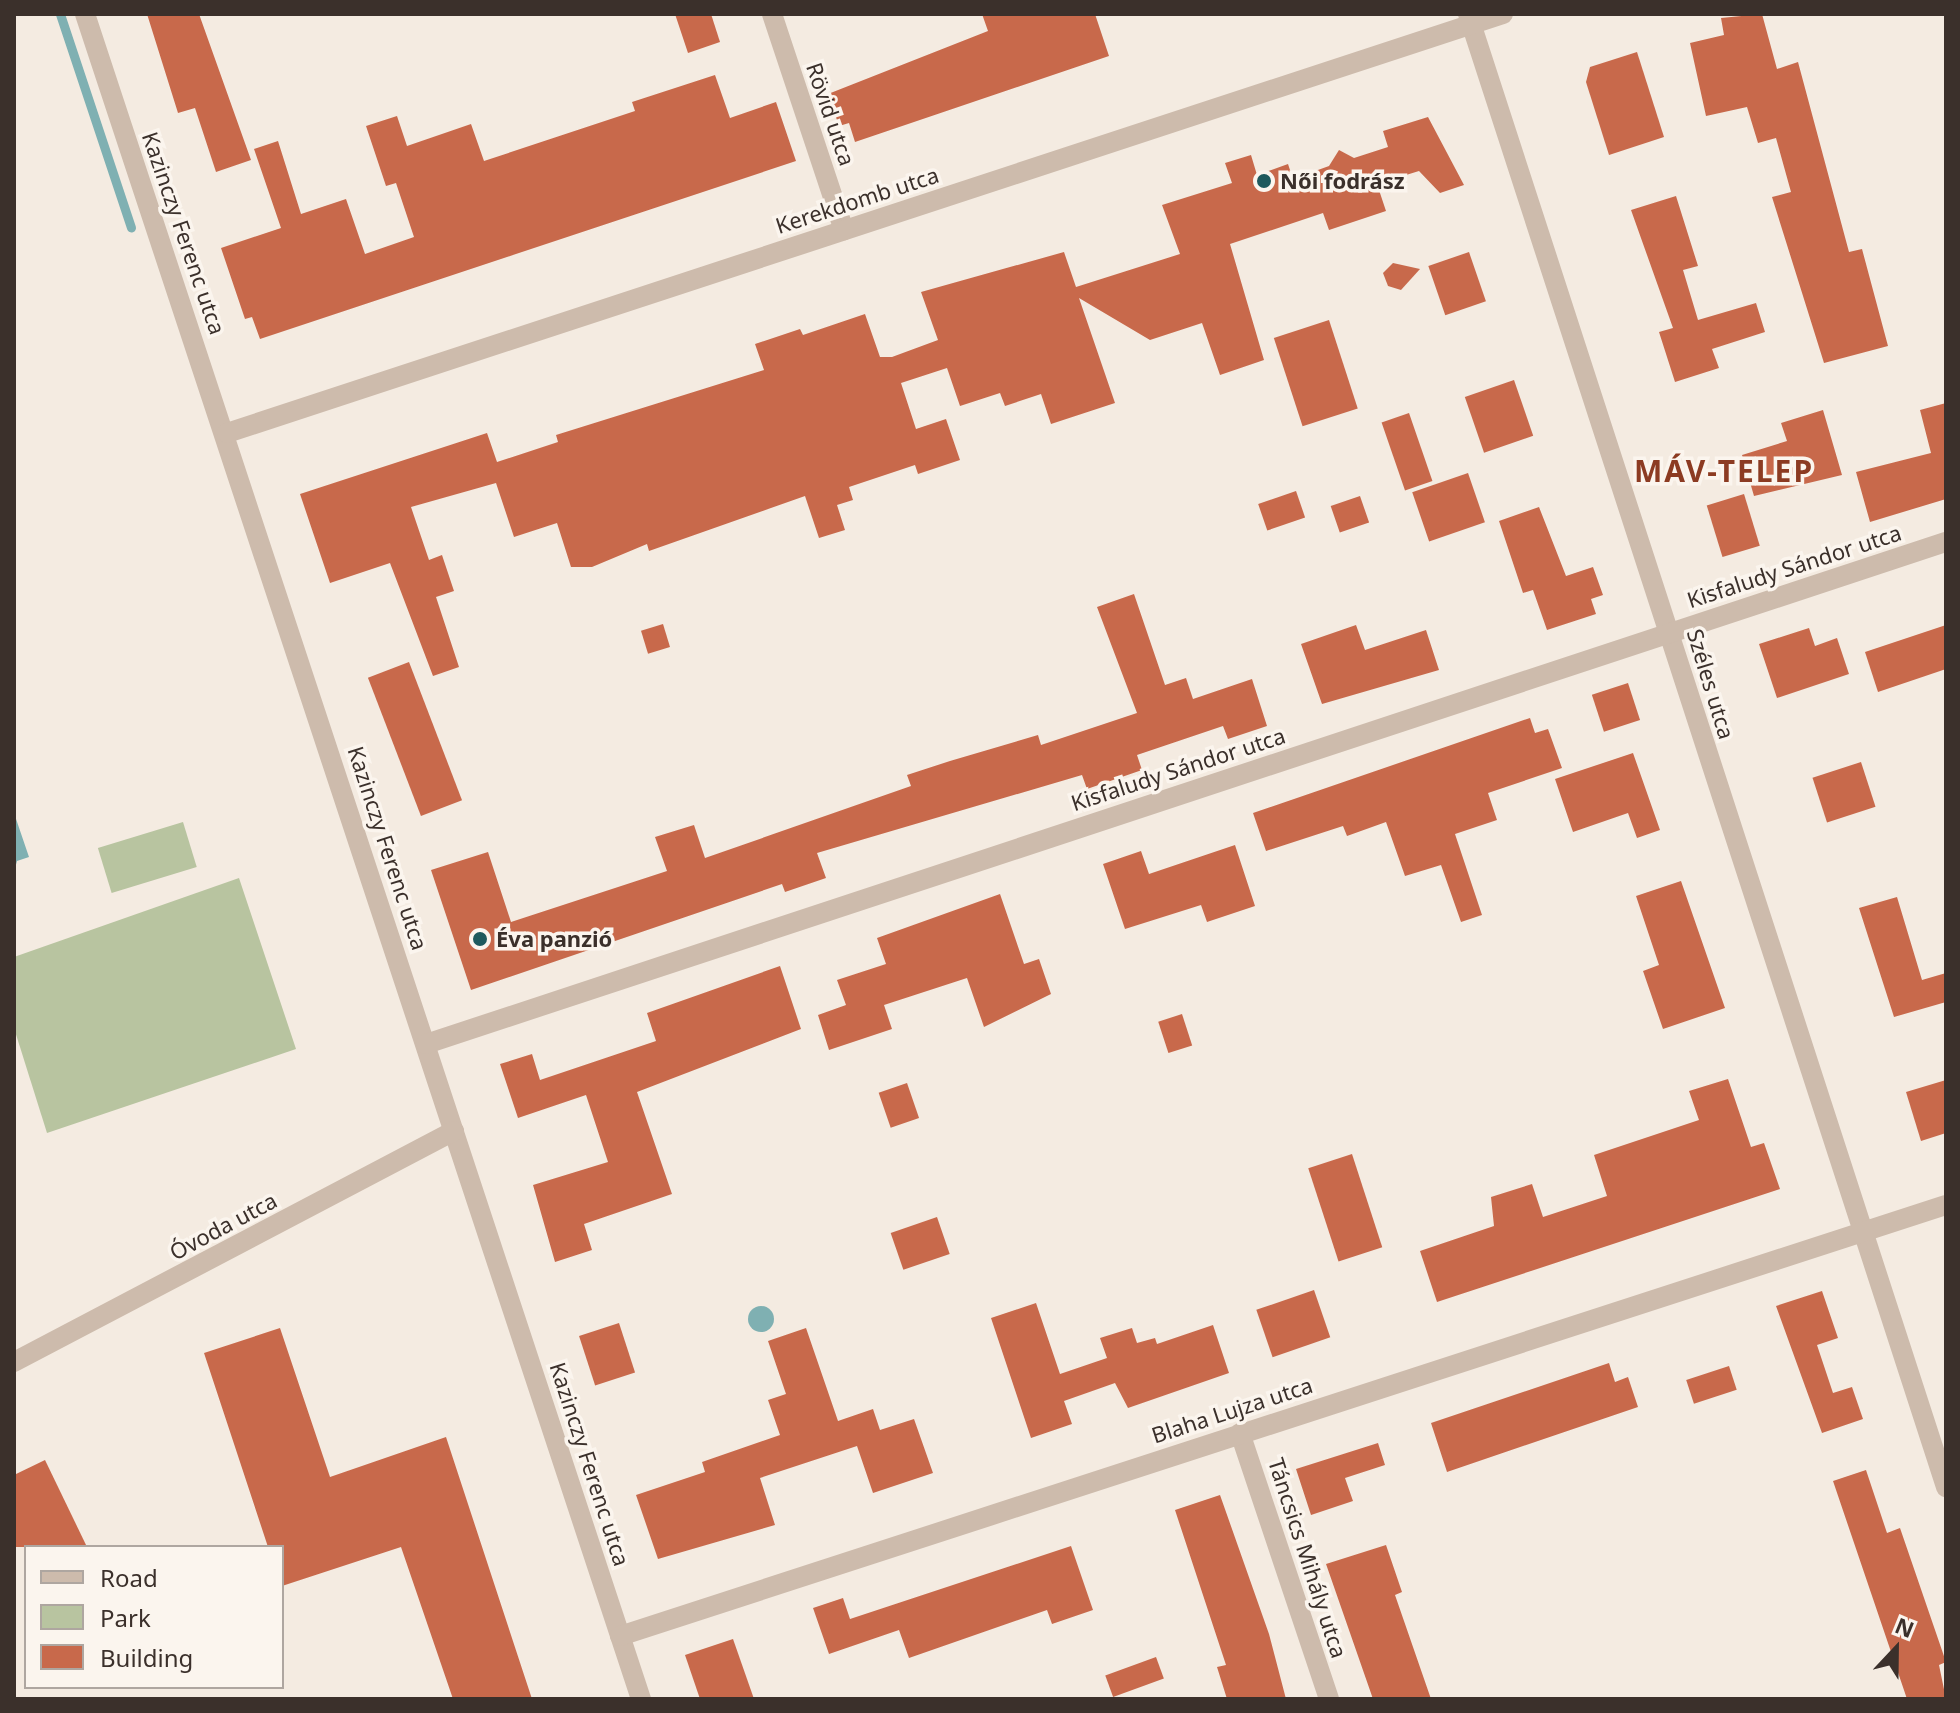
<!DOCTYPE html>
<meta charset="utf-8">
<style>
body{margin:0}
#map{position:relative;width:1960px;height:1713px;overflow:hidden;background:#f4ebe1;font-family:"Noto Sans",sans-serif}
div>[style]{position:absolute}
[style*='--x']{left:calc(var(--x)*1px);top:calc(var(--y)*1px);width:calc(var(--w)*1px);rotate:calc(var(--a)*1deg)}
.green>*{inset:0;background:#b8c4a0;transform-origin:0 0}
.water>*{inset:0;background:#7fb0b2}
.round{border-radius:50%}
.stream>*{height:9px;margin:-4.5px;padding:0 4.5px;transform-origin:4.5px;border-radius:4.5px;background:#7fb0b2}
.building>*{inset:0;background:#c8694b;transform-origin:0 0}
.minor>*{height:20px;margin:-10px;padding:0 10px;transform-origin:10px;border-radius:10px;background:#cdbbac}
.dots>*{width:22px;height:22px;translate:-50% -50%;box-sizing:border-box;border:4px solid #fbf5ee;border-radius:50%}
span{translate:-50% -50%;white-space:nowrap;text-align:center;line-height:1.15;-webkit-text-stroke:7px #fbf5ee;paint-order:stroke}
.street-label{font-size:22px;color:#3b302b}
.poi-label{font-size:22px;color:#3b302b;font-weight:700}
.left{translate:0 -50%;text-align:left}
.district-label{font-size:30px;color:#8c3b22;font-weight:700;letter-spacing:2px}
.frame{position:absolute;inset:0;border:16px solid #3b302b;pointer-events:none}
.legend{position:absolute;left:24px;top:1545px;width:260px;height:144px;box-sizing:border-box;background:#fbf5ee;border:2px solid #aea6a0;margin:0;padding:10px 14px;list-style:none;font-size:24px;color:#3b302b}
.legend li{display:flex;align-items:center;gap:16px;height:40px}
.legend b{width:40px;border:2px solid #aea6a0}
.north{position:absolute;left:1856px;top:1609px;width:80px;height:80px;-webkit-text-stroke:6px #fbf5ee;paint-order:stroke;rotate:22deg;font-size:22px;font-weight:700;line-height:32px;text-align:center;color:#3b302b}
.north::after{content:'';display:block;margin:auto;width:28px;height:36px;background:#3b302b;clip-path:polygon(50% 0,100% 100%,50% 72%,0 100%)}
</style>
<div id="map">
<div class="green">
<i style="left:183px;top:822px;width:47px;height:89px;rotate:73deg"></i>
<i style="clip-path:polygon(239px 878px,296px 1049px,47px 1133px,14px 1028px,14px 957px)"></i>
</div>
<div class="water">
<i style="clip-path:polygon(14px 813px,29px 857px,17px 861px,14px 872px)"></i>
<i class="round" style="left:748px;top:1306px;width:26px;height:26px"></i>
</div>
<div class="stream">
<i style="--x:60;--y:14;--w:225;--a:71.6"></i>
</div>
<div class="building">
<i style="clip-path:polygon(147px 14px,199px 14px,251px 160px,216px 172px,195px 108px,178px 113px)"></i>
<i style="clip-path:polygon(675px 14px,711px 14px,720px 42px,688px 53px)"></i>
<i style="clip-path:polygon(982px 14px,1095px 14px,1109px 56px,855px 142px,849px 123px,839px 126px,828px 94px,988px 31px)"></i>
<i style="clip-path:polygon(1762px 14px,1777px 69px,1798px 62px,1849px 252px,1862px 249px,1888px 346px,1824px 363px,1772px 197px,1791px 192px,1776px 138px,1758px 143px,1747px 107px,1706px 116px,1690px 43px,1724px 35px,1721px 18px)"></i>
<i style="clip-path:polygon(1637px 52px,1664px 137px,1609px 155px,1586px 82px,1590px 67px)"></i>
<i style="clip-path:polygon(715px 75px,730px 118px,776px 102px,796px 161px,260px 339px,252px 317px,245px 319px,221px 248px,281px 228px,254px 149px,278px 141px,301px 214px,346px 199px,365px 254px,414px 237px,396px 183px,386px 186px,366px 126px,397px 116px,407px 146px,471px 124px,484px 161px,635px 111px,632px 102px)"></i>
<i style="clip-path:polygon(1428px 117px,1464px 185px,1440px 193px,1419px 171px,1377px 184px,1386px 211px,1329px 230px,1323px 213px,1230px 244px,1264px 360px,1220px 375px,1202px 323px,1150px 340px,1079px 298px,1115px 403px,1051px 424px,1041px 394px,1005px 406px,1000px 393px,960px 406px,947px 368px,901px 383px,916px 429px,946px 419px,960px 460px,918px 474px,915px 465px,849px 487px,853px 500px,837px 505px,845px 530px,819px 538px,805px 496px,649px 551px,647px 544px,592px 567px,571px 567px,557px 523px,514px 537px,496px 483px,411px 507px,429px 560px,442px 555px,454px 591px,436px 597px,459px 667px,433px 676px,390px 563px,330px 583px,300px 494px,487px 433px,497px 462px,558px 442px,556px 435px,764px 370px,755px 344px,800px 329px,803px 335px,865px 314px,880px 357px,892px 357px,938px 340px,921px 292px,1064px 252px,1076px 287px,1180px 254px,1162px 205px,1232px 183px,1225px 163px,1251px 155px,1257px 175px,1288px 164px,1293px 179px,1329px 166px,1339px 150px,1354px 158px,1388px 147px,1383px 131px)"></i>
<i style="clip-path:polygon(1676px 196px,1698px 266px,1683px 270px,1698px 320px,1756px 303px,1765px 332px,1712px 349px,1719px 368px,1675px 382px,1659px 332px,1673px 328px,1631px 210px)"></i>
<i style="left:1469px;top:252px;width:52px;height:43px;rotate:71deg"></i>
<i style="clip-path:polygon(1393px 263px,1420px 269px,1401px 290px,1388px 286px,1383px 273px)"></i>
<i style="left:1329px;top:320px;width:93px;height:58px;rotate:72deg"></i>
<i style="left:1514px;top:380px;width:59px;height:52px;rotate:71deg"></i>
<i style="clip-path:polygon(1946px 403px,1946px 499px,1870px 522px,1856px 472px,1931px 453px,1920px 410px)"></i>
<i style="clip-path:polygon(1823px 410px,1842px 475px,1754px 496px,1742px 455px,1787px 441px,1781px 423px)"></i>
<i style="left:1409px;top:413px;width:72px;height:29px;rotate:71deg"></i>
<i style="left:1468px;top:473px;width:52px;height:59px;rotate:71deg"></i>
<i style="left:1296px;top:491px;width:28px;height:40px;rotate:71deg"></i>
<i style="left:1744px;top:494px;width:54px;height:39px;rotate:73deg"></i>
<i style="left:1360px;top:496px;width:28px;height:31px;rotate:71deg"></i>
<i style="clip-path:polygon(1539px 507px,1566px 576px,1593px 567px,1603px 595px,1591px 599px,1596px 614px,1547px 630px,1533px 590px,1523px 593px,1499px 521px)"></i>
<i style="clip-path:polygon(1134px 594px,1165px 685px,1186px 678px,1193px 699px,1252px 679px,1267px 726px,1228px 739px,1223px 726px,1137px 755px,1142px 770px,1087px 789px,1082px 775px,817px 853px,826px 878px,785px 892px,782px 884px,471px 990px,431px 870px,488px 852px,511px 922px,667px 871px,655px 837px,694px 825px,705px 858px,911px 786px,907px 775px,950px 761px,1038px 735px,1041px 745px,1137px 713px,1097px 607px)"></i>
<i style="left:663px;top:624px;width:24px;height:23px;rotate:73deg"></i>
<i style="clip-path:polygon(1356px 625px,1365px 650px,1426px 630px,1439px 670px,1322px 704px,1301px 644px)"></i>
<i style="clip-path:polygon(1946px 625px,1946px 669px,1878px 692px,1865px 652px)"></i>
<i style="clip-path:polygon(1809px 628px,1815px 646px,1837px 638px,1849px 674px,1777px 698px,1759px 644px)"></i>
<i style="left:409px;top:662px;width:148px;height:44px;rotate:69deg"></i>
<i style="left:1628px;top:683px;width:39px;height:38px;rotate:72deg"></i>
<i style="clip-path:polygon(1530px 718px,1535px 733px,1548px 729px,1562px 768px,1488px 793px,1497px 820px,1455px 834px,1482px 915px,1461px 922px,1441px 865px,1405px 876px,1386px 822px,1347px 836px,1343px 826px,1266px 851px,1253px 813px)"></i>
<i style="clip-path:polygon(1633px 753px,1660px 830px,1637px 838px,1628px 813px,1573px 832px,1555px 779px)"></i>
<i style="left:1861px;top:762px;width:47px;height:51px;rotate:72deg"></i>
<i style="clip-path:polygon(1235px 845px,1255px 906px,1207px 922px,1201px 905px,1125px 929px,1103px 864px,1141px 851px,1149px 874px)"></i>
<i style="clip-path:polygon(1681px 881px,1725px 1008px,1663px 1029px,1643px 971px,1659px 965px,1636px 896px)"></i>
<i style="clip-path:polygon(1000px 894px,1024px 964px,1039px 959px,1051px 994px,984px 1027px,967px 978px,884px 1005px,892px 1029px,829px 1050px,818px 1015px,846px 1005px,837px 980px,886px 964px,877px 938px)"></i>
<i style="clip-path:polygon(1897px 897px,1922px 980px,1946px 973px,1946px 1002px,1894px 1017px,1859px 908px)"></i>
<i style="clip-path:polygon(780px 966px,801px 1029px,637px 1092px,672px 1194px,584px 1224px,592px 1250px,555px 1262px,533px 1185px,608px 1162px,586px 1095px,518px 1118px,500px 1064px,532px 1054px,540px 1080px,656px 1041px,647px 1013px)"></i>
<i style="left:1182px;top:1014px;width:33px;height:25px;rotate:72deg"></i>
<i style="clip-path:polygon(1728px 1079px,1751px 1147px,1764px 1143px,1780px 1189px,1437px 1302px,1420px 1251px,1494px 1226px,1491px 1197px,1532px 1184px,1543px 1217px,1607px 1196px,1594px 1155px,1699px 1120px,1689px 1091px)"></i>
<i style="clip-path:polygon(1946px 1080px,1946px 1133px,1921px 1141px,1906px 1092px)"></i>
<i style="left:907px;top:1083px;width:37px;height:30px;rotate:71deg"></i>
<i style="left:1352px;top:1154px;width:98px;height:46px;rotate:72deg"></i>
<i style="left:937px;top:1217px;width:39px;height:49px;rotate:71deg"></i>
<i style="left:1314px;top:1290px;width:50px;height:61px;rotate:71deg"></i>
<i style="clip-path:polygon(1822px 1291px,1838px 1338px,1817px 1345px,1833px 1393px,1852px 1387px,1863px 1419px,1822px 1433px,1776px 1306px)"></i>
<i style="clip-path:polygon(1036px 1303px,1060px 1374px,1107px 1358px,1100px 1338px,1132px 1328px,1137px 1343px,1155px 1338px,1157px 1344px,1213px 1325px,1229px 1373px,1128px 1408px,1115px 1383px,1064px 1401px,1072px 1424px,1031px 1438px,991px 1318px)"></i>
<i style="left:619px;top:1323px;width:52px;height:42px;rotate:72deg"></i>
<i style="clip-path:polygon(280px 1328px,330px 1477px,446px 1437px,532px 1699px,453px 1699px,401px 1547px,282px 1586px,282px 1547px,268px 1547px,204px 1353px)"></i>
<i style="clip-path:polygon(806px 1328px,838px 1421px,873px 1409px,880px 1430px,914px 1419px,933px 1473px,873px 1493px,857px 1446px,760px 1478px,775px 1525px,658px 1559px,636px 1495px,705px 1472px,702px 1462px,780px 1435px,768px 1400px,786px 1394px,768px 1341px)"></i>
<i style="clip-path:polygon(1609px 1363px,1615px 1382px,1628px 1377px,1638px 1407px,1447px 1472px,1431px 1423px)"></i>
<i style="left:1729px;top:1366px;width:25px;height:45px;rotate:72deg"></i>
<i style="clip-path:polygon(1378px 1443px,1385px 1465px,1345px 1478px,1353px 1501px,1311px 1515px,1296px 1469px)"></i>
<i style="clip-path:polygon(45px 1460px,87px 1547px,14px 1547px,14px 1475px)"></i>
<i style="clip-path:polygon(1866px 1470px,1887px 1533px,1900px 1528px,1946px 1662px,1939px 1665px,1946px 1699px,1907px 1699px,1833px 1481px)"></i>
<i style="clip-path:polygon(1220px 1495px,1269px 1634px,1286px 1699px,1227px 1699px,1217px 1667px,1226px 1665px,1175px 1510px)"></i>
<i style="clip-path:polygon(1386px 1545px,1402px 1592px,1395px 1595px,1431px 1699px,1373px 1699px,1326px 1564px)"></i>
<i style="clip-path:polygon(1071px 1546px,1093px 1610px,1052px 1624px,1047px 1610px,909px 1658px,899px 1630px,829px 1654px,813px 1608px,843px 1598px,850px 1619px)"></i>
<i style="clip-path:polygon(733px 1639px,754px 1699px,700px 1699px,685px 1655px)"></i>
<i style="left:1156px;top:1657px;width:23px;height:54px;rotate:70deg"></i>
</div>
<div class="minor">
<i style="--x:85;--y:14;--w:1774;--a:71.74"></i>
<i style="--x:772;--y:14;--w:228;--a:71.6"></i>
<i style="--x:1468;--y:14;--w:1549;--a:72.02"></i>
<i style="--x:227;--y:433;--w:1343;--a:-18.18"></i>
<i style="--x:426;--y:1044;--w:1601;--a:-18.28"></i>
<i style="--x:14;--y:1362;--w:497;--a:-27.7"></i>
<i style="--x:1240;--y:1433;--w:280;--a:71.5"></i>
<i style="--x:620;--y:1636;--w:1394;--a:-18.01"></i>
</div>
<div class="dots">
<i style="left:1264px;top:181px;background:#1f5a5e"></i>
<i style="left:480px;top:939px;background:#1f5a5e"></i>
</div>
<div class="street-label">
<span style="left:831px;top:114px;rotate:71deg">Rövid utca</span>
<span style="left:857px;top:200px;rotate:-18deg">Kerekdomb utca</span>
<span style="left:184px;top:233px;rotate:71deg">Kazinczy Ferenc utca</span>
<span style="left:1794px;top:566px;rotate:-18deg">Kisfaludy Sándor utca</span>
<span style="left:1711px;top:684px;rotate:73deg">Széles utca</span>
<span style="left:1178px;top:769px;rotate:-18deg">Kisfaludy Sándor utca</span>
<span style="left:388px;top:848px;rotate:72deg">Kazinczy Ferenc utca</span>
<span style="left:223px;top:1226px;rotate:-28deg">Óvoda utca</span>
<span style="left:1232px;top:1410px;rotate:-18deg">Blaha Lujza utca</span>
<span style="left:590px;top:1464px;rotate:72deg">Kazinczy Ferenc utca</span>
<span style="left:1308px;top:1558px;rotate:72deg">Táncsics Mihály utca</span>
</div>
<div class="poi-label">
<span class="left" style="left:1280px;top:181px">Női fodrász</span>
<span class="left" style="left:496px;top:939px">Éva panzió</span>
</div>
<div class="district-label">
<span style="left:1724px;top:471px">MÁV-TELEP</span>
</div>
<div class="frame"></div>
<ul class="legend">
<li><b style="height:10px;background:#cdbbac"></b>Road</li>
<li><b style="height:22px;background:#b8c4a0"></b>Park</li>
<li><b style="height:22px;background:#c8694b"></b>Building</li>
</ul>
<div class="north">N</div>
</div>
